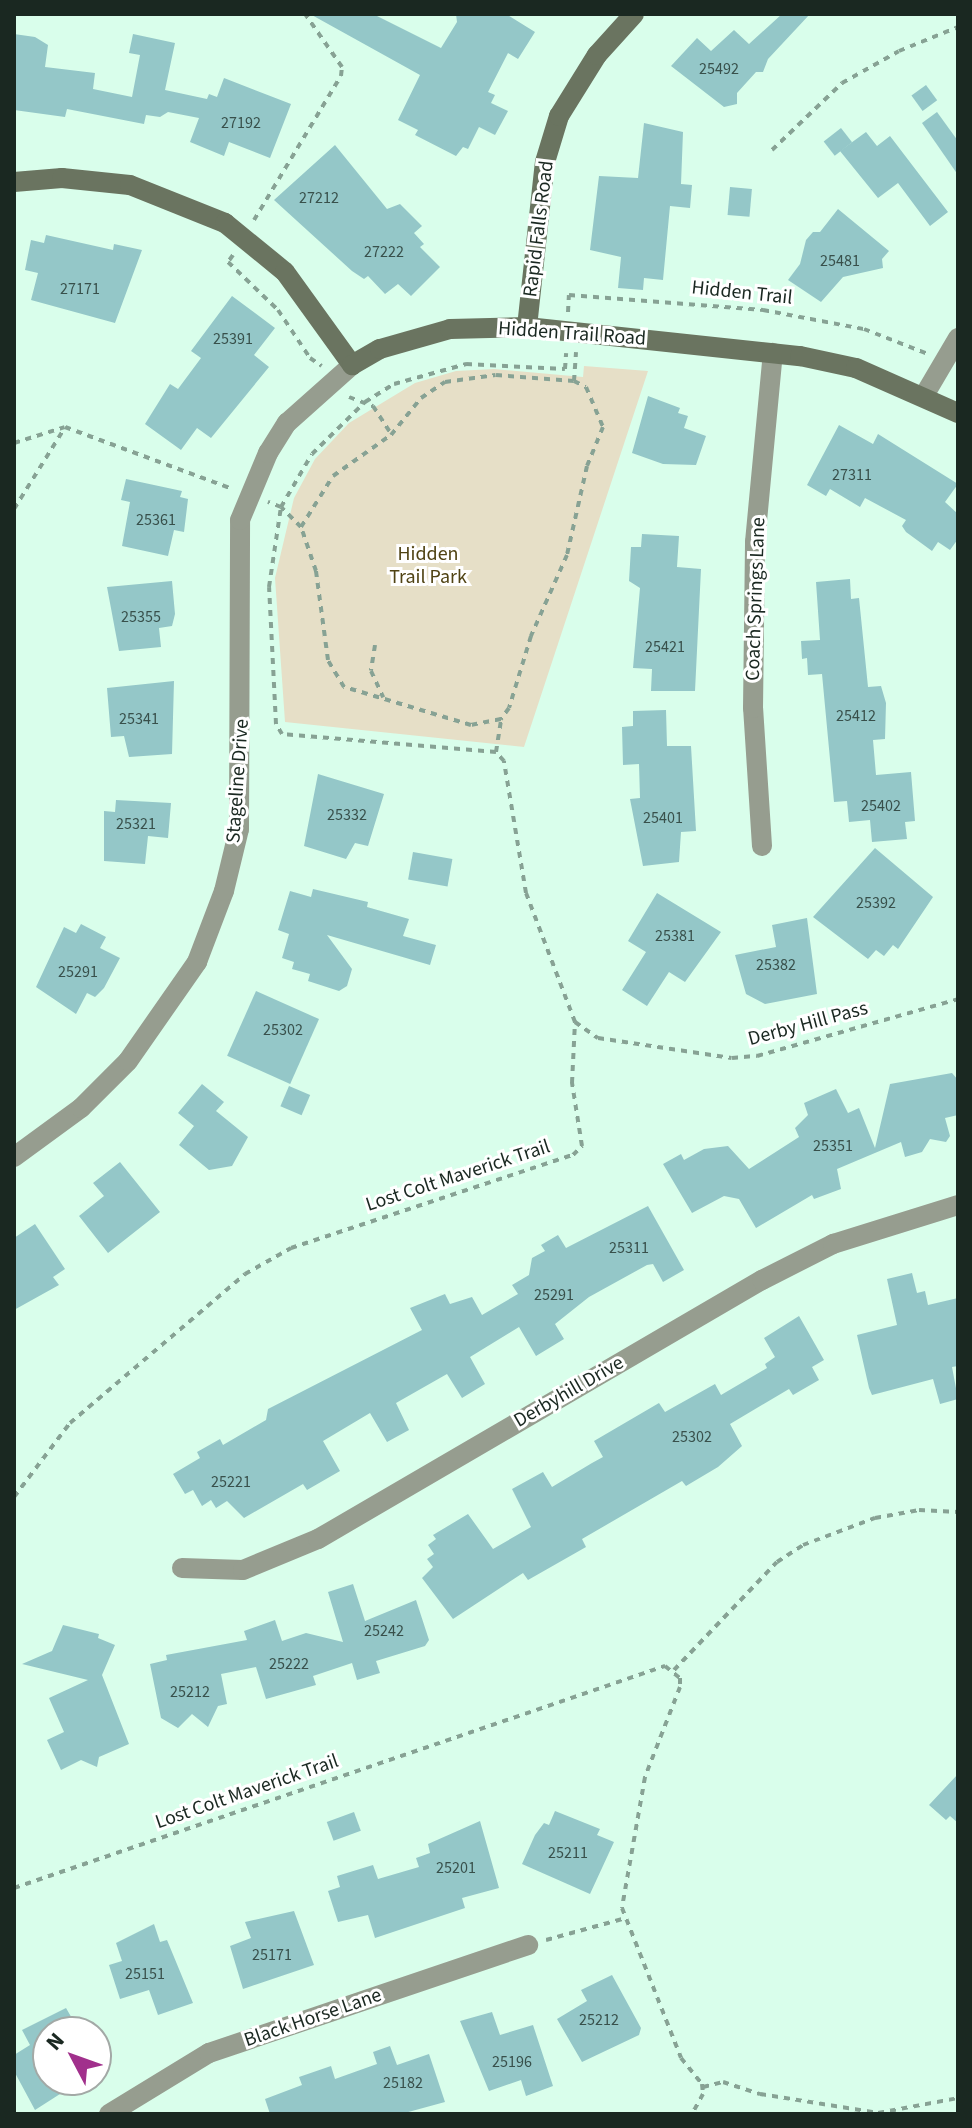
<!DOCTYPE html>
<style>
body{margin:0}
#map{position:relative;width:972px;height:2128px;overflow:hidden;background:#d9feeb;font-family:"Source Sans 3",sans-serif}
div>[style]{position:absolute}
[style*='--x']{left:calc(var(--x)*1px);top:calc(var(--y)*1px);width:calc(var(--w)*1px);rotate:calc(var(--a)*1deg)}
.green>*{inset:0;background:#e6dfc7}
.building>*{inset:0;background:#94c7c8;transform-origin:0 0}
.path>*{height:4px;margin-top:-2px;transform-origin:0;background:repeating-linear-gradient(90deg,#87a294 0 6px,transparent 0 12px)}
.street>*{height:20px;margin:-10px;padding:0 10px;transform-origin:10px;border-radius:10px;background:#969d8f}
.secondary>*{height:20px;margin:-10px;padding:0 10px;transform-origin:10px;border-radius:10px;background:#6a7460}
span{translate:-50% -50%;white-space:nowrap;text-align:center;line-height:1.15;-webkit-text-stroke:6px #fff;paint-order:stroke}
.number-label{font-size:16px;color:#38504b}
.number-label span{-webkit-text-stroke-width:0}
.street-label{font-size:20px;color:#1a2821}
.park-label{font-size:20px;color:#504314}
.frame{position:absolute;inset:0;border:16px solid #1a2821;pointer-events:none}
.north{position:absolute;left:32px;top:2016px;width:80px;height:80px;box-sizing:border-box;background:#fff;border:2px solid #a3a9a6;border-radius:50%;rotate:311deg;font-size:22px;font-weight:700;line-height:32px;text-align:center;color:#1a2821}
.north::after{content:'';display:block;margin:auto;width:28px;height:36px;background:#a1308c;clip-path:polygon(50% 0,100% 100%,50% 72%,0 100%)}
</style>
<div id="map">
<div class="green">
<i style="clip-path:polygon(584px 366px,648px 371px,524px 747px,285px 722px,275px 578px,294px 498px,315px 459px,349px 423px,415px 383px,456px 371px,494px 369px,583px 377px)"></i>
</div>
<div class="building">
<i style="clip-path:polygon(310px 14px,373px 14px,441px 48px,457px 22px,456px 14px,506px 14px,535px 32px,518px 59px,508px 53px,488px 92px,495px 95px,491px 103px,508px 111px,495px 135px,479px 127px,468px 149px,463px 147px,456px 156px,415px 135px,418px 130px,398px 120px,420px 75px)"></i>
<i style="clip-path:polygon(782px 14px,810px 14px,768px 59px,763px 72px,756px 72px,737px 93px,737px 104px,724px 107px,671px 66px,697px 38px,711px 51px,734px 30px,749px 44px)"></i>
<i style="clip-path:polygon(14px 34px,35px 37px,48px 45px,45px 67px,95px 73px,93px 89px,132px 97px,140px 55px,129px 53px,133px 34px,175px 43px,165px 90px,207px 99px,209px 94px,217px 97px,224px 78px,291px 104px,270px 158px,229px 142px,224px 156px,190px 142px,199px 118px,168px 112px,160px 117px,146px 115px,144px 124px,67px 109px,65px 117px,14px 110px)"></i>
<i style="left:926px;top:85px;width:19px;height:18px;rotate:54deg"></i>
<i style="clip-path:polygon(937px 112px,958px 141px,958px 175px,922px 123px)"></i>
<i style="clip-path:polygon(644px 123px,683px 132px,681px 184px,692px 185px,690px 208px,670px 206px,663px 280px,644px 278px,643px 290px,618px 288px,621px 257px,590px 250px,599px 176px,638px 178px)"></i>
<i style="left:841px;top:128px;width:18px;height:22px;rotate:52deg"></i>
<i style="clip-path:polygon(866px 132px,877px 146px,890px 136px,948px 212px,930px 226px,898px 183px,878px 198px,840px 151px)"></i>
<i style="clip-path:polygon(335px 145px,387px 209px,400px 204px,422px 226px,414px 233px,424px 244px,420px 247px,440px 267px,411px 296px,398px 284px,385px 294px,368px 276px,364px 279px,352px 271px,274px 200px)"></i>
<i style="left:730px;top:187px;width:22px;height:28px;rotate:5deg"></i>
<i style="clip-path:polygon(838px 209px,889px 251px,882px 259px,883px 268px,843px 277px,821px 302px,788px 280px,800px 264px,806px 240px,813px 232px,820px 232px)"></i>
<i style="clip-path:polygon(46px 235px,113px 250px,114px 244px,142px 250px,115px 323px,31px 300px,38px 273px,25px 270px,31px 240px,44px 243px)"></i>
<i style="clip-path:polygon(232px 296px,275px 328px,254px 355px,269px 367px,211px 438px,197px 428px,181px 450px,145px 424px,170px 384px,178px 389px,201px 358px,191px 351px)"></i>
<i style="clip-path:polygon(648px 396px,680px 408px,678px 413px,688px 416px,684px 428px,706px 436px,696px 465px,663px 464px,632px 453px)"></i>
<i style="clip-path:polygon(839px 425px,873px 444px,878px 434px,958px 484px,945px 502px,958px 514px,958px 539px,950px 550px,938px 542px,932px 551px,906px 532px,902px 526px,906px 520px,865px 498px,860px 507px,830px 489px,826px 496px,807px 485px)"></i>
<i style="clip-path:polygon(126px 479px,182px 491px,180px 497px,188px 499px,184px 532px,174px 530px,168px 556px,122px 546px,130px 502px,121px 500px)"></i>
<i style="clip-path:polygon(642px 534px,679px 536px,677px 567px,701px 569px,695px 691px,651px 691px,652px 669px,633px 668px,640px 588px,629px 581px,631px 547px,641px 547px)"></i>
<i style="clip-path:polygon(850px 579px,851px 599px,859px 598px,868px 687px,881px 686px,886px 703px,885px 739px,873px 740px,876px 775px,911px 772px,915px 821px,905px 822px,907px 839px,872px 842px,870px 820px,849px 822px,847px 801px,834px 802px,822px 674px,808px 675px,807px 658px,802px 659px,801px 641px,820px 640px,816px 582px)"></i>
<i style="clip-path:polygon(172px 581px,175px 614px,172px 626px,159px 628px,161px 647px,119px 651px,107px 587px)"></i>
<i style="clip-path:polygon(174px 681px,172px 754px,129px 757px,124px 736px,111px 737px,107px 688px)"></i>
<i style="clip-path:polygon(666px 710px,667px 746px,691px 746px,696px 831px,681px 832px,679px 862px,643px 866px,630px 799px,640px 798px,639px 764px,623px 765px,622px 727px,633px 726px,633px 711px)"></i>
<i style="clip-path:polygon(318px 774px,384px 794px,368px 846px,355px 843px,346px 859px,304px 846px)"></i>
<i style="clip-path:polygon(116px 800px,171px 803px,168px 838px,148px 836px,145px 864px,104px 861px,104px 811px,115px 812px)"></i>
<i style="clip-path:polygon(875px 848px,933px 897px,898px 949px,893px 945px,884px 956px,876px 950px,868px 959px,813px 917px)"></i>
<i style="left:413px;top:852px;width:40px;height:28px;rotate:10deg"></i>
<i style="clip-path:polygon(313px 889px,368px 902px,367px 907px,409px 919px,403px 936px,436px 945px,430px 965px,327px 935px,352px 969px,347px 986px,339px 991px,308px 981px,310px 974px,292px 969px,294px 962px,282px 958px,289px 934px,278px 930px,290px 891px,311px 897px)"></i>
<i style="clip-path:polygon(657px 893px,721px 932px,685px 982px,669px 972px,647px 1006px,622px 990px,646px 952px,628px 941px)"></i>
<i style="clip-path:polygon(807px 918px,817px 994px,765px 1004px,746px 994px,735px 955px,776px 947px,772px 925px)"></i>
<i style="clip-path:polygon(81px 924px,106px 937px,100px 948px,120px 958px,104px 988px,95px 997px,87px 993px,76px 1014px,36px 987px,64px 927px,76px 933px)"></i>
<i style="left:256px;top:991px;width:69px;height:71px;rotate:24deg"></i>
<i style="clip-path:polygon(952px 1073px,958px 1080px,958px 1115px,945px 1118px,950px 1136px,946px 1142px,930px 1139px,922px 1152px,905px 1157px,901px 1142px,837px 1169px,841px 1189px,814px 1199px,812px 1195px,756px 1228px,739px 1199px,724px 1196px,692px 1213px,663px 1164px,681px 1154px,684px 1160px,704px 1149px,728px 1146px,749px 1169px,799px 1137px,795px 1128px,808px 1115px,804px 1103px,836px 1089px,848px 1113px,859px 1108px,875px 1148px,890px 1084px)"></i>
<i style="clip-path:polygon(202px 1084px,224px 1102px,216px 1111px,248px 1137px,232px 1166px,209px 1170px,179px 1145px,194px 1126px,178px 1113px)"></i>
<i style="left:289px;top:1086px;width:23px;height:22px;rotate:23deg"></i>
<i style="clip-path:polygon(120px 1162px,160px 1212px,108px 1253px,79px 1216px,104px 1196px,93px 1183px)"></i>
<i style="clip-path:polygon(648px 1206px,684px 1270px,663px 1282px,653px 1264px,647px 1265px,589px 1297px,555px 1324px,564px 1339px,536px 1356px,519px 1327px,470px 1357px,485px 1384px,462px 1398px,447px 1374px,396px 1403px,409px 1430px,387px 1442px,370px 1413px,323px 1441px,340px 1471px,307px 1490px,303px 1484px,244px 1518px,227px 1501px,216px 1508px,211px 1500px,202px 1506px,193px 1490px,185px 1494px,173px 1474px,200px 1458px,197px 1452px,220px 1439px,223px 1445px,266px 1420px,268px 1409px,422px 1330px,410px 1308px,445px 1294px,450px 1304px,472px 1297px,482px 1315px,518px 1294px,512px 1285px,529px 1275px,532px 1258px,545px 1251px,541px 1245px,558px 1235px,566px 1248px)"></i>
<i style="clip-path:polygon(35px 1224px,65px 1269px,53px 1277px,59px 1285px,14px 1310px,14px 1238px)"></i>
<i style="clip-path:polygon(912px 1273px,917px 1293px,925px 1291px,928px 1305px,958px 1298px,958px 1366px,952px 1367px,958px 1399px,940px 1404px,933px 1379px,872px 1395px,869px 1388px,857px 1335px,897px 1325px,887px 1279px)"></i>
<i style="clip-path:polygon(799px 1316px,824px 1360px,812px 1367px,819px 1380px,793px 1395px,789px 1389px,730px 1424px,742px 1446px,718px 1467px,686px 1486px,682px 1481px,582px 1539px,586px 1547px,528px 1580px,523px 1573px,453px 1619px,422px 1578px,433px 1567px,427px 1559px,434px 1554px,428px 1545px,436px 1539px,433px 1535px,468px 1514px,493px 1549px,531px 1527px,512px 1489px,543px 1472px,552px 1487px,592px 1463px,603px 1457px,594px 1441px,659px 1403px,665px 1412px,715px 1384px,721px 1395px,767px 1368px,765px 1364px,775px 1357px,764px 1338px)"></i>
<i style="clip-path:polygon(353px 1584px,365px 1621px,416px 1600px,429px 1640px,425px 1646px,376px 1661px,380px 1673px,357px 1680px,352px 1663px,313px 1676px,316px 1685px,266px 1699px,256px 1667px,221px 1674px,227px 1704px,218px 1706px,208px 1727px,192px 1714px,178px 1728px,161px 1718px,150px 1664px,167px 1660px,166px 1655px,247px 1640px,244px 1631px,275px 1620px,282px 1641px,306px 1633px,343px 1642px,328px 1592px)"></i>
<i style="clip-path:polygon(63px 1625px,99px 1634px,98px 1638px,115px 1645px,102px 1675px,129px 1744px,99px 1757px,97px 1767px,81px 1760px,61px 1770px,47px 1740px,64px 1732px,49px 1698px,88px 1680px,22px 1664px,52px 1651px)"></i>
<i style="clip-path:polygon(958px 1774px,958px 1823px,950px 1816px,946px 1820px,929px 1805px)"></i>
<i style="clip-path:polygon(555px 1811px,600px 1829px,597px 1835px,614px 1842px,590px 1894px,522px 1864px,535px 1835px,544px 1823px,549px 1825px)"></i>
<i style="left:354px;top:1812px;width:20px;height:29px;rotate:70deg"></i>
<i style="clip-path:polygon(480px 1821px,499px 1888px,462px 1898px,465px 1908px,375px 1938px,368px 1915px,338px 1922px,328px 1891px,340px 1887px,337px 1876px,373px 1865px,378px 1879px,419px 1867px,416px 1858px,430px 1853px,428px 1844px)"></i>
<i style="clip-path:polygon(294px 1911px,314px 1965px,243px 1989px,230px 1946px,251px 1938px,245px 1922px)"></i>
<i style="clip-path:polygon(154px 1924px,160px 1942px,167px 1940px,193px 2003px,158px 2015px,149px 1990px,120px 1999px,109px 1965px,122px 1961px,116px 1943px)"></i>
<i style="clip-path:polygon(612px 1975px,641px 2028px,639px 2035px,582px 2062px,557px 2019px,587px 2001px,581px 1990px)"></i>
<i style="clip-path:polygon(66px 2008px,80px 2032px,48px 2032px,48px 2080px,60px 2094px,35px 2110px,14px 2071px,14px 2055px,30px 2045px,22px 2030px)"></i>
<i style="clip-path:polygon(492px 2012px,500px 2035px,533px 2025px,553px 2086px,526px 2096px,521px 2080px,489px 2091px,460px 2021px)"></i>
<i style="clip-path:polygon(390px 2046px,397px 2065px,429px 2054px,445px 2102px,401px 2114px,270px 2114px,265px 2099px,302px 2085px,299px 2077px,331px 2066px,335px 2079px,377px 2064px,373px 2052px)"></i>
</div>
<div class="path">
<i style="--x:772;--y:150;--w:97;--a:-43.7"></i>
<i style="--x:842;--y:83;--w:65;--a:-29.3"></i>
<i style="--x:899;--y:51;--w:64;--a:-22.1"></i>
<i style="--x:254;--y:220;--w:168;--a:-58.9"></i>
<i style="--x:341;--y:76;--w:9;--a:-84"></i>
<i style="--x:342;--y:67;--w:65;--a:-124.9"></i>
<i style="--x:233;--y:255;--w:9;--a:126"></i>
<i style="--x:228;--y:262;--w:69;--a:43.8"></i>
<i style="--x:278;--y:310;--w:58;--a:56.3"></i>
<i style="--x:310;--y:358;--w:14;--a:34"></i>
<i style="--x:568;--y:312;--w:17;--a:-87"></i>
<i style="--x:569;--y:295;--w:195;--a:4.4"></i>
<i style="--x:763;--y:310;--w:103;--a:10.7"></i>
<i style="--x:864;--y:329;--w:69;--a:21.3"></i>
<i style="--x:496;--y:375;--w:78;--a:4.4"></i>
<i style="--x:574;--y:381;--w:13;--a:27"></i>
<i style="--x:586;--y:387;--w:43;--a:67"></i>
<i style="--x:603;--y:427;--w:42;--a:112.3"></i>
<i style="--x:587;--y:466;--w:91;--a:102.7"></i>
<i style="--x:567;--y:555;--w:89;--a:114"></i>
<i style="--x:531;--y:636;--w:75;--a:107"></i>
<i style="--x:509;--y:708;--w:14;--a:126"></i>
<i style="--x:501;--y:719;--w:31;--a:169"></i>
<i style="--x:471;--y:725;--w:133;--a:-163.3"></i>
<i style="--x:344;--y:687;--w:31;--a:-121"></i>
<i style="--x:328;--y:660;--w:90;--a:-97.7"></i>
<i style="--x:316;--y:571;--w:46;--a:-108.8"></i>
<i style="--x:301;--y:527;--w:60;--a:-57.9"></i>
<i style="--x:333;--y:476;--w:71;--a:-35.3"></i>
<i style="--x:391;--y:435;--w:48;--a:-51"></i>
<i style="--x:421;--y:398;--w:29;--a:-34"></i>
<i style="--x:445;--y:382;--w:51;--a:-7.8"></i>
<i style="--x:574;--y:381;--w:29;--a:-86"></i>
<i style="--x:349;--y:397;--w:26;--a:21"></i>
<i style="--x:373;--y:406;--w:33;--a:57"></i>
<i style="--x:14;--y:443;--w:53;--a:-17.4"></i>
<i style="--x:65;--y:427;--w:179;--a:20.3"></i>
<i style="--x:14;--y:509;--w:94;--a:-58"></i>
<i style="--x:301;--y:527;--w:28;--a:-135"></i>
<i style="--x:281;--y:507;--w:61;--a:-59.7"></i>
<i style="--x:312;--y:454;--w:74;--a:-44.5"></i>
<i style="--x:365;--y:402;--w:34;--a:-32"></i>
<i style="--x:394;--y:384;--w:75;--a:-15.5"></i>
<i style="--x:466;--y:364;--w:99;--a:2.9"></i>
<i style="--x:565;--y:369;--w:16;--a:-86"></i>
<i style="--x:375;--y:645;--w:26;--a:99"></i>
<i style="--x:371;--y:671;--w:29;--a:65"></i>
<i style="--x:496;--y:752;--w:33;--a:-81"></i>
<i style="--x:575;--y:1022;--w:28;--a:35"></i>
<i style="--x:598;--y:1038;--w:135;--a:8.5"></i>
<i style="--x:732;--y:1058;--w:25;--a:-5"></i>
<i style="--x:757;--y:1056;--w:209;--a:-15.8"></i>
<i style="--x:14;--y:1497;--w:93;--a:-52.9"></i>
<i style="--x:70;--y:1423;--w:230;--a:-40.4"></i>
<i style="--x:245;--y:1274;--w:53;--a:-29.5"></i>
<i style="--x:291;--y:1248;--w:297;--a:-18.3"></i>
<i style="--x:573;--y:1155;--w:13;--a:-45"></i>
<i style="--x:582;--y:1146;--w:64;--a:-99"></i>
<i style="--x:572;--y:1083;--w:61;--a:-87.2"></i>
<i style="--x:575;--y:1022;--w:138;--a:-110.8"></i>
<i style="--x:526;--y:893;--w:134;--a:-99.5"></i>
<i style="--x:504;--y:761;--w:12;--a:-132"></i>
<i style="--x:496;--y:752;--w:215;--a:-175.2"></i>
<i style="--x:282;--y:734;--w:12;--a:-121"></i>
<i style="--x:276;--y:724;--w:137;--a:-92.9"></i>
<i style="--x:269;--y:587;--w:81;--a:-81.5"></i>
<i style="--x:281;--y:507;--w:14;--a:-159"></i>
<i style="--x:674;--y:1670;--w:149;--a:-46.4"></i>
<i style="--x:777;--y:1562;--w:31;--a:-33"></i>
<i style="--x:803;--y:1545;--w:77;--a:-20.6"></i>
<i style="--x:875;--y:1518;--w:45;--a:-10.3"></i>
<i style="--x:919;--y:1510;--w:39;--a:3"></i>
<i style="--x:14;--y:1888;--w:688;--a:-18.83"></i>
<i style="--x:665;--y:1666;--w:19;--a:39"></i>
<i style="--x:680;--y:1678;--w:9;--a:90"></i>
<i style="--x:680;--y:1687;--w:97;--a:111.3"></i>
<i style="--x:645;--y:1777;--w:133;--a:100"></i>
<i style="--x:622;--y:1908;--w:161;--a:68.5"></i>
<i style="--x:681;--y:2058;--w:33;--a:51"></i>
<i style="--x:702;--y:2084;--w:10;--a:84"></i>
<i style="--x:703;--y:2094;--w:23;--a:119"></i>
<i style="--x:546;--y:1940;--w:83;--a:-15.4"></i>
<i style="--x:703;--y:2087;--w:21;--a:-14"></i>
<i style="--x:723;--y:2082;--w:39;--a:18"></i>
<i style="--x:760;--y:2094;--w:120;--a:9.1"></i>
<i style="--x:878;--y:2113;--w:81;--a:-10.6"></i>
</div>
<div class="street">
<i style="--x:925;--y:394;--w:65;--a:-59.5"></i>
<i style="--x:762;--y:846;--w:138;--a:-93.7"></i>
<i style="--x:753;--y:708;--w:166;--a:-89.3"></i>
<i style="--x:755;--y:542;--w:190;--a:-84.6"></i>
<i style="--x:14;--y:1157;--w:83;--a:-36.2"></i>
<i style="--x:81;--y:1108;--w:66;--a:-45"></i>
<i style="--x:128;--y:1061;--w:121;--a:-55.1"></i>
<i style="--x:197;--y:962;--w:76;--a:-69.2"></i>
<i style="--x:224;--y:891;--w:64;--a:-76.4"></i>
<i style="--x:239;--y:829;--w:309;--a:-89.8"></i>
<i style="--x:240;--y:520;--w:73;--a:-67.3"></i>
<i style="--x:268;--y:453;--w:36;--a:-58"></i>
<i style="--x:287;--y:423;--w:87;--a:-41.7"></i>
<i style="--x:182;--y:1568;--w:61;--a:1.9"></i>
<i style="--x:243;--y:1570;--w:81;--a:-22.5"></i>
<i style="--x:318;--y:1539;--w:514;--a:-30.26"></i>
<i style="--x:762;--y:1280;--w:80;--a:-26.9"></i>
<i style="--x:833;--y:1244;--w:131;--a:-17.3"></i>
<i style="--x:109;--y:2114;--w:117;--a:-31.4"></i>
<i style="--x:209;--y:2053;--w:337;--a:-18.7"></i>
</div>
<div class="secondary">
<i style="--x:14;--y:182;--w:48;--a:-4.8"></i>
<i style="--x:62;--y:178;--w:68;--a:5.9"></i>
<i style="--x:130;--y:185;--w:102;--a:21.8"></i>
<i style="--x:225;--y:223;--w:77;--a:39.2"></i>
<i style="--x:285;--y:272;--w:115;--a:54.2"></i>
<i style="--x:352;--y:365;--w:32;--a:-30"></i>
<i style="--x:380;--y:349;--w:73;--a:-15.9"></i>
<i style="--x:450;--y:329;--w:77;--a:-1.5"></i>
<i style="--x:527;--y:327;--w:275;--a:6.1"></i>
<i style="--x:800;--y:356;--w:57;--a:12.1"></i>
<i style="--x:856;--y:368;--w:111;--a:23.8"></i>
<i style="--x:527;--y:327;--w:166;--a:-83.8"></i>
<i style="--x:545;--y:162;--w:48;--a:-73.1"></i>
<i style="--x:559;--y:116;--w:72;--a:-58.1"></i>
<i style="--x:597;--y:55;--w:55;--a:-47.9"></i>
</div>
<div class="number-label">
<span style="left:719px;top:69px">25492</span>
<span style="left:241px;top:123px">27192</span>
<span style="left:319px;top:198px">27212</span>
<span style="left:384px;top:252px">27222</span>
<span style="left:840px;top:261px">25481</span>
<span style="left:80px;top:289px">27171</span>
<span style="left:233px;top:339px">25391</span>
<span style="left:852px;top:475px">27311</span>
<span style="left:156px;top:520px">25361</span>
<span style="left:141px;top:617px">25355</span>
<span style="left:665px;top:647px">25421</span>
<span style="left:856px;top:716px">25412</span>
<span style="left:139px;top:719px">25341</span>
<span style="left:881px;top:806px">25402</span>
<span style="left:347px;top:815px">25332</span>
<span style="left:663px;top:818px">25401</span>
<span style="left:136px;top:824px">25321</span>
<span style="left:876px;top:903px">25392</span>
<span style="left:675px;top:936px">25381</span>
<span style="left:776px;top:965px">25382</span>
<span style="left:78px;top:972px">25291</span>
<span style="left:283px;top:1030px">25302</span>
<span style="left:833px;top:1146px">25351</span>
<span style="left:629px;top:1248px">25311</span>
<span style="left:554px;top:1295px">25291</span>
<span style="left:692px;top:1437px">25302</span>
<span style="left:231px;top:1482px">25221</span>
<span style="left:384px;top:1631px">25242</span>
<span style="left:289px;top:1664px">25222</span>
<span style="left:190px;top:1692px">25212</span>
<span style="left:568px;top:1853px">25211</span>
<span style="left:456px;top:1868px">25201</span>
<span style="left:272px;top:1955px">25171</span>
<span style="left:145px;top:1974px">25151</span>
<span style="left:599px;top:2020px">25212</span>
<span style="left:512px;top:2062px">25196</span>
<span style="left:403px;top:2083px">25182</span>
</div>
<div class="street-label">
<span style="left:539px;top:229px;rotate:-83deg">Rapid Falls Road</span>
<span style="left:742px;top:293px;rotate:6deg">Hidden Trail</span>
<span style="left:572px;top:334px;rotate:4deg">Hidden Trail Road</span>
<span style="left:756px;top:599px;rotate:-88deg">Coach Springs Lane</span>
<span style="left:238px;top:781px;rotate:-86deg">Stageline Drive</span>
<span style="left:808px;top:1024px;rotate:-15deg">Derby Hill Pass</span>
<span style="left:458px;top:1176px;rotate:-18deg">Lost Colt Maverick Trail</span>
<span style="left:569px;top:1392px;rotate:-30deg">Derbyhill Drive</span>
<span style="left:247px;top:1792px;rotate:-19deg">Lost Colt Maverick Trail</span>
<span style="left:313px;top:2018px;rotate:-19deg">Black Horse Lane</span>
</div>
<div class="park-label">
<span style="left:428px;top:566px">Hidden<br>Trail Park</span>
</div>
<div class="frame"></div>
<div class="north">N</div>
</div>
